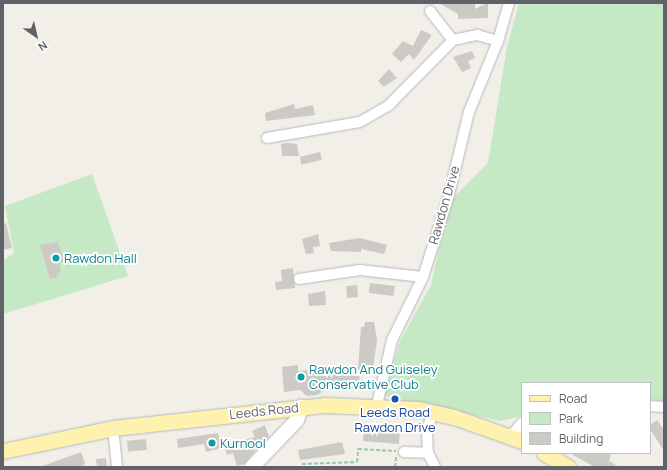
<!DOCTYPE html>
<style>
body{margin:0}
#map{position:relative;width:667px;height:470px;overflow:hidden;background:#f1efe8;font-family:Manrope,sans-serif}
div>[style]{position:absolute}
[style*='--x']{left:calc(var(--x)*1px);top:calc(var(--y)*1px);width:calc(var(--w)*1px);rotate:calc(var(--a)*1deg)}
.green>*{inset:0;background:#c5e8c5}
.building>*{inset:0;background:#cccac5;transform-origin:0 0}
.path>*{height:1.5px;margin-top:-0.75px;transform-origin:0;background:repeating-linear-gradient(90deg,#9cc7a9 0 4px,transparent 0 6px)}
.roads{filter:drop-shadow(0 0 1px #b5b8bc) drop-shadow(0 0 1px #b5b8bc)}
.street>*{height:10px;margin:-5px;padding:0 5px;transform-origin:5px;border-radius:5px;background:#fff}
.secondary>*{height:14px;margin:-7px;padding:0 7px;transform-origin:7px;border-radius:7px;background:#fff}
.primary>*{height:15px;margin:-7.5px;padding:0 7.5px;transform-origin:7.5px;border-radius:7.5px;background:#fff2af}
.dots>*{width:11px;height:11px;translate:-50% -50%;box-sizing:border-box;border:2px solid #fff;border-radius:50%}
span{translate:-50% -50%;white-space:nowrap;text-align:center;line-height:1.15;-webkit-text-stroke:3.5px #fff;paint-order:stroke}
.street-label{font-size:13px;color:#5f6368}
.culture-label{font-size:13px;color:#0d838f}
.left{translate:0 -50%;text-align:left}
.transit-label{font-size:13px;color:#164399}
.frame{position:absolute;inset:0;border:4px solid #5f6368;pointer-events:none}
.legend{position:absolute;left:521px;top:382px;width:130px;height:72px;box-sizing:border-box;background:#fff;border:1px solid #bfc1c3;margin:0;padding:5px 7px;list-style:none;font-size:12px;color:#5f6368}
.legend li{display:flex;align-items:center;gap:8px;height:20px}
.legend b{width:20px;border:1px solid #bfc1c3}
.north{position:absolute;left:16px;top:16px;width:40px;height:40px;-webkit-text-stroke:3px #fff;paint-order:stroke;rotate:146deg;font-size:11px;font-weight:700;line-height:16px;text-align:center;color:#5f6368}
.north::after{content:'';display:block;margin:auto;width:14px;height:18px;background:#5f6368;clip-path:polygon(50% 0,100% 100%,50% 72%,0 100%)}
</style>
<div id="map">
<div class="green">
<i style="clip-path:polygon(519px 3px,664px 3px,664px 401px,650px 400px,650px 383px,522px 383px,522px 416px,500px 421px,385px 396px,399px 343px,431px 285px,449px 202px,488px 163px,507px 47px)"></i>
<i style="clip-path:polygon(92px 174px,128px 276px,3px 314px,3px 261px,14px 253px,5px 206px)"></i>
</div>
<div class="building">
<i style="clip-path:polygon(439px 3px,475px 4px,475px 9px,488px 3px,488px 18px,458px 19px,458px 14px)"></i>
<i style="clip-path:polygon(421px 30px,432px 35px,414px 60px,409px 54px,401px 62px,392px 54px,403px 41px,413px 46px)"></i>
<i style="clip-path:polygon(472px 51px,475px 58px,468px 61px,471px 68px,462px 72px,453px 57px)"></i>
<i style="clip-path:polygon(389px 69px,397px 78px,384px 87px,378px 81px)"></i>
<i style="clip-path:polygon(294px 104px,295px 109px,313px 105px,315px 115px,266px 121px,265px 113px)"></i>
<i style="clip-path:polygon(287px 143px,297px 144px,299px 156px,282px 156px,281px 144px)"></i>
<i style="left:320px;top:152px;width:8px;height:21px;rotate:76deg"></i>
<i style="clip-path:polygon(6px 223px,12px 248px,3px 250px,3px 224px)"></i>
<i style="clip-path:polygon(318px 234px,320px 246px,313px 247px,314px 253px,306px 254px,302px 239px)"></i>
<i style="clip-path:polygon(360px 238px,387px 245px,384px 254px,361px 249px,361px 252px,331px 251px,329px 243px)"></i>
<i style="clip-path:polygon(57px 242px,66px 261px,59px 263px,61px 272px,57px 273px,58px 277px,50px 279px,40px 245px)"></i>
<i style="clip-path:polygon(293px 268px,295px 288px,276px 290px,275px 282px,282px 281px,281px 270px)"></i>
<i style="left:370px;top:283px;width:25px;height:10px;rotate:7deg"></i>
<i style="left:357px;top:285px;width:12px;height:11px;rotate:85deg"></i>
<i style="clip-path:polygon(325px 291px,326px 305px,309px 306px,308px 294px)"></i>
<i style="clip-path:polygon(365px 322px,374px 322px,377px 340px,373px 369px,367px 368px,366px 372px,358px 370px,361px 327px,364px 327px)"></i>
<i style="clip-path:polygon(298px 365px,298px 371px,307px 370px,308px 373px,340px 367px,345px 376px,359px 375px,360px 381px,320px 385px,321px 393px,316px 395px,307px 396px,300px 390px,284px 392px,282px 367px)"></i>
<i style="clip-path:polygon(657px 420px,664px 430px,664px 451px,650px 429px,650px 425px)"></i>
<i style="clip-path:polygon(265px 425px,269px 437px,254px 447px,255px 451px,244px 464px,237px 466px,233px 453px,227px 455px,224px 446px,255px 437px,252px 431px)"></i>
<i style="left:364px;top:430px;width:36px;height:11px;rotate:5deg"></i>
<i style="clip-path:polygon(218px 433px,222px 448px,206px 452px,204px 444px,178px 448px,177px 439px)"></i>
<i style="left:146px;top:439px;width:11px;height:19px;rotate:85deg"></i>
<i style="clip-path:polygon(342px 442px,345px 454px,300px 460px,298px 450px)"></i>
<i style="clip-path:polygon(81px 452px,85px 463px,82px 467px,40px 467px)"></i>
<i style="clip-path:polygon(569px 453px,607px 453px,611px 455px,609px 461px,619px 467px,595px 467px)"></i>
<i style="left:106px;top:458px;width:9px;height:10px;rotate:84deg"></i>
</div>
<div class="path">
<i style="--x:302;--y:464;--w:55;--a:-2.1"></i>
<i style="--x:357;--y:462;--w:13;--a:-86"></i>
<i style="--x:358;--y:449;--w:38;--a:3"></i>
<i style="--x:395;--y:467;--w:12;--a:-85"></i>
</div>
<div class="roads">
<div class="street">
<i style="--x:430;--y:11;--w:37;--a:52"></i>
<i style="--x:267;--y:138;--w:94;--a:-9.8"></i>
<i style="--x:360;--y:122;--w:34;--a:-30"></i>
<i style="--x:389;--y:105;--w:91;--a:-45.4"></i>
<i style="--x:453;--y:40;--w:25;--a:-12"></i>
<i style="--x:477;--y:35;--w:22;--a:16"></i>
<i style="--x:299;--y:279;--w:62;--a:-8.4"></i>
<i style="--x:360;--y:270;--w:63;--a:6.3"></i>
<i style="--x:377;--y:405;--w:67;--a:-77"></i>
<i style="--x:392;--y:340;--w:70;--a:-63.8"></i>
<i style="--x:423;--y:277;--w:86;--a:-72.4"></i>
<i style="--x:449;--y:195;--w:85;--a:-76.5"></i>
<i style="--x:469;--y:112;--w:77;--a:-67.8"></i>
<i style="--x:498;--y:41;--w:40;--a:-74"></i>
<i style="--x:650;--y:406;--w:14;--a:4"></i>
<i style="--x:433;--y:413;--w:17;--a:111"></i>
<i style="--x:427;--y:429;--w:24;--a:88"></i>
<i style="--x:428;--y:453;--w:16;--a:63"></i>
<i style="--x:113;--y:428;--w:39;--a:84"></i>
<i style="--x:511;--y:436;--w:17;--a:-50"></i>
<i style="--x:404;--y:452;--w:24;--a:2"></i>
</div>
<div class="secondary">
<i style="--x:252;--y:467;--w:65;--a:-46.2"></i>
<i style="--x:297;--y:420;--w:14;--a:-73"></i>
</div>
<div class="primary">
<i style="--x:3;--y:451;--w:112;--a:-11.8"></i>
<i style="--x:113;--y:428;--w:214;--a:-6.2"></i>
<i style="--x:326;--y:405;--w:93;--a:2.5"></i>
<i style="--x:419;--y:409;--w:36;--a:13"></i>
<i style="--x:454;--y:417;--w:72;--a:19.4"></i>
<i style="--x:544;--y:453;--w:28;--a:30"></i>
</div>
</div>
<div class="dots">
<i style="left:56px;top:258px;background:#0f9aa8"></i>
<i style="left:301px;top:377px;background:#0f9aa8"></i>
<i style="left:395px;top:399px;background:#1a4fb4"></i>
<i style="left:212px;top:443px;background:#0f9aa8"></i>
</div>
<div class="street-label">
<span style="left:444px;top:205px;rotate:-74deg">Rawdon Drive</span>
<span style="left:264px;top:411px;rotate:-6deg">Leeds Road</span>
</div>
<div class="culture-label">
<span class="left" style="left:64px;top:258px">Rawdon Hall</span>
<span class="left" style="left:309px;top:377px">Rawdon And Guiseley<br>Conservative Club</span>
<span class="left" style="left:220px;top:443px">Kurnool</span>
</div>
<div class="transit-label">
<span style="left:395px;top:420px">Leeds Road<br>Rawdon Drive</span>
</div>
<div class="frame"></div>
<ul class="legend">
<li><b style="height:5px;background:#fff2af"></b>Road</li>
<li><b style="height:11px;background:#c5e8c5"></b>Park</li>
<li><b style="height:11px;background:#cccac5"></b>Building</li>
</ul>
<div class="north">N</div>
</div>
